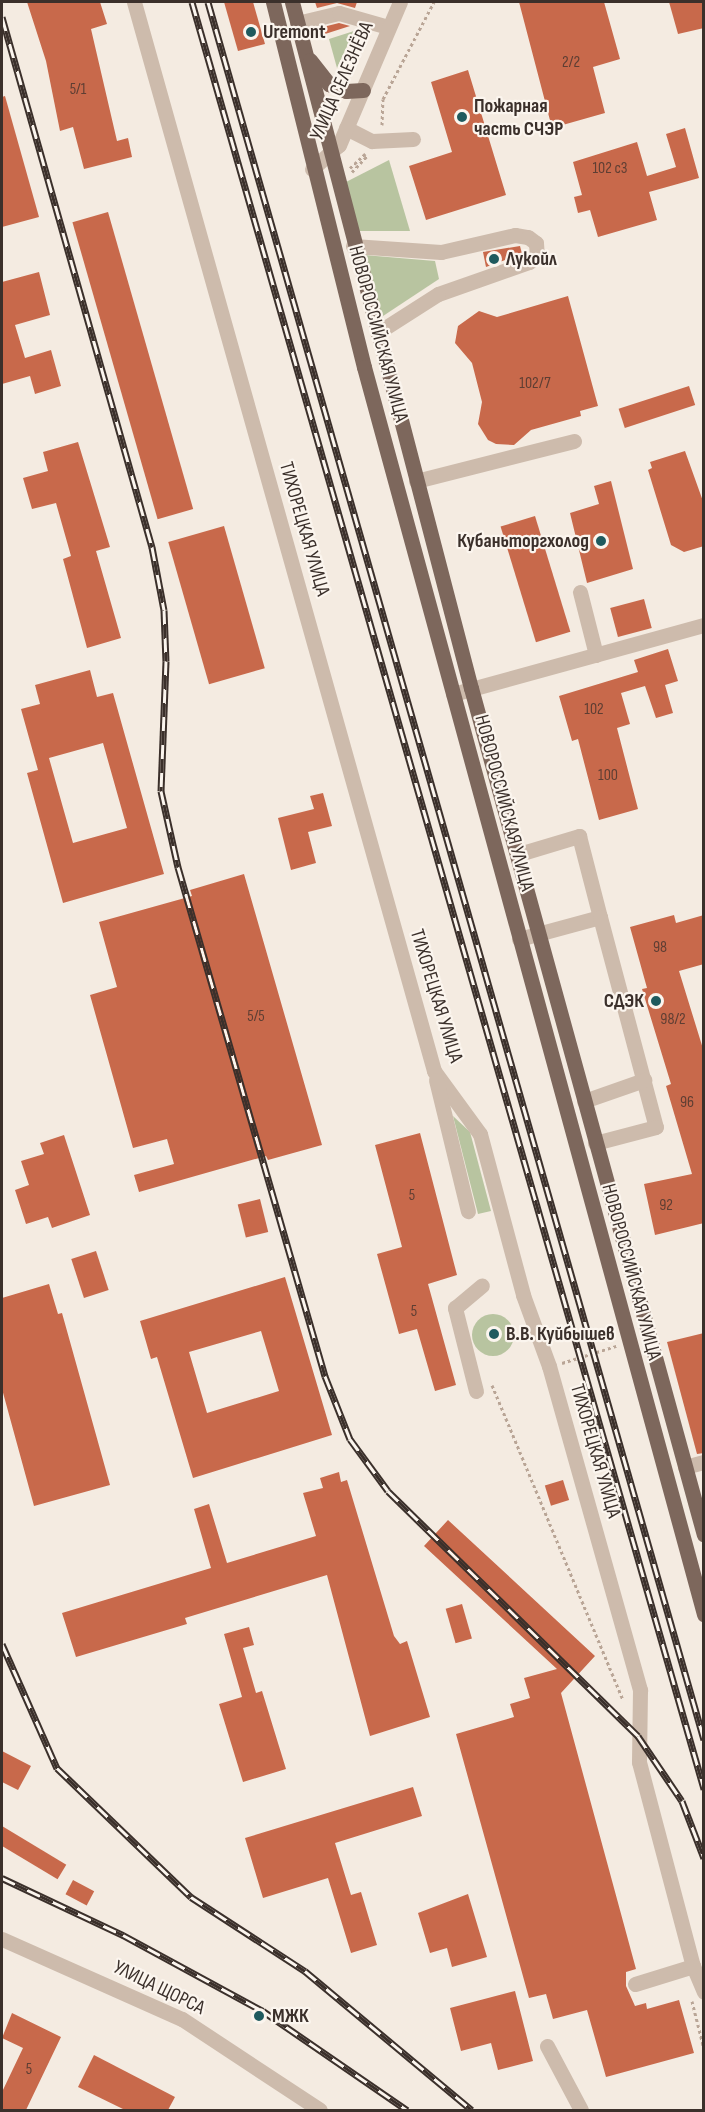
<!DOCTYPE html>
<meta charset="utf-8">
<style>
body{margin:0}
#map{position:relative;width:705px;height:2112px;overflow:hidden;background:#f4ebe1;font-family:"Sofia Sans Condensed",sans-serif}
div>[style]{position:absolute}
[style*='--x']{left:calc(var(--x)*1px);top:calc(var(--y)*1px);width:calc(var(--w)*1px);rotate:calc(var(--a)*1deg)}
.green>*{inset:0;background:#b8c4a0}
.round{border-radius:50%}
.building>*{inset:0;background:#c8694b;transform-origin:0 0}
.path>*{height:3px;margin-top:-1.5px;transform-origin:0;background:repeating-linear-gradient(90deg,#b9a596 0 3px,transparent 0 6px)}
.minor>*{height:15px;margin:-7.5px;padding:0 7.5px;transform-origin:7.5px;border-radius:7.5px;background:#cdbbac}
.major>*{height:15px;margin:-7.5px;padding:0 7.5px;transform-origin:7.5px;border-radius:7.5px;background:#7d675c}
.rail>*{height:7px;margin-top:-3.5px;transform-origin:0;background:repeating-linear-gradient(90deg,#fbf5ee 0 14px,#3b302b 0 28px);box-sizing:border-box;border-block:2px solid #3b302b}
.dots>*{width:16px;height:16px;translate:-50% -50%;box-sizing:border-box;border:3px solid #fbf5ee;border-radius:50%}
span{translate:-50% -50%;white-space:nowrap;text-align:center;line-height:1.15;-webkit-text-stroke:4.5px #fbf5ee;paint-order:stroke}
.number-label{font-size:16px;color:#5e3e33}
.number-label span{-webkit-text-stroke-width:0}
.poi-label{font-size:20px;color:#3b302b;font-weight:700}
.left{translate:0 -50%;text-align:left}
.right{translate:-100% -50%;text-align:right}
.street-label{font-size:20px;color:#3b302b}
.frame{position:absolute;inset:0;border:3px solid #3b302b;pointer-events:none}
</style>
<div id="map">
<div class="green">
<i style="clip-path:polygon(354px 31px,337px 68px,329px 39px)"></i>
<i style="clip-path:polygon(389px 160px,410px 231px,358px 231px,346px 182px)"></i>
<i style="clip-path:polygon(364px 255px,435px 261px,439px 279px,380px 318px)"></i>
<i style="clip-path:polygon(453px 1116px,470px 1132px,491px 1211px,478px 1214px)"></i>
<i class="round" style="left:472px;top:1314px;width:42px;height:42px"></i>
</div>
<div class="building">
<i style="clip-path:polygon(27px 2px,100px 2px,107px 24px,91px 29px,117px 141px,128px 138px,132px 157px,84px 169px,73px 127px,60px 131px,46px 61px)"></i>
<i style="clip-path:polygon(224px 2px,253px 2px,265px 44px,238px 51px)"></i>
<i style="clip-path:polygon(315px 2px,357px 2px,355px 8px,337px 3px,317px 8px)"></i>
<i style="clip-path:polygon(519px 2px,604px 2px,620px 59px,593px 67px,605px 113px,552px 128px)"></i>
<i style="clip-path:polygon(669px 2px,704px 2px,704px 28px,678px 34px)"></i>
<i style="clip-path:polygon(339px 23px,350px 26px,325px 34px,323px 27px)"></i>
<i style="clip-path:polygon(468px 70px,506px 195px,426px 220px,409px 166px,452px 152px,431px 82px)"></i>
<i style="clip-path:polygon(5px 96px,39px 217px,2px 227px,2px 97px)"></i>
<i style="clip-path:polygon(685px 128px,699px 178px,649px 192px,657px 220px,598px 237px,590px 210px,578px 213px,574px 197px,582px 195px,573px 162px,637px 142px,647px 176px,676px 167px,666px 134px)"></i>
<i style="left:108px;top:212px;width:309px;height:37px;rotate:74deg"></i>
<i style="clip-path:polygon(520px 246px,522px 254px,486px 267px,483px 252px)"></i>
<i style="clip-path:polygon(39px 272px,50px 315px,15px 325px,25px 358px,51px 350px,61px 386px,35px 394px,30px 376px,2px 384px,2px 282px)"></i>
<i style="clip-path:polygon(568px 296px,598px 406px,580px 411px,581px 416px,531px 430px,514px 445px,496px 444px,488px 440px,478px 424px,482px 402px,472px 363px,455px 343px,458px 326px,479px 311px,497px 317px)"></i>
<i style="left:689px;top:386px;width:20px;height:74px;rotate:72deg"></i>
<i style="clip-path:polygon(78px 442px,110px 547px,96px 551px,121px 638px,87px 648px,63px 559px,71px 556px,56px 503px,32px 509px,23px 478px,48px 471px,43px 452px)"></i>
<i style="clip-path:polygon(685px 451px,704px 504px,704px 546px,684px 552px,671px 545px,648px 470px,652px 468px,650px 462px)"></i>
<i style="clip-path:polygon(611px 481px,633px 569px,587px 583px,570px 513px,599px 504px,594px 486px)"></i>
<i style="left:535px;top:516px;width:121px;height:36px;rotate:73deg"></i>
<i style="left:224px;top:526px;width:148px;height:58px;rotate:74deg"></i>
<i style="left:644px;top:599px;width:30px;height:35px;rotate:75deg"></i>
<i style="clip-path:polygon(668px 649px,678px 681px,665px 685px,673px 713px,656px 718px,645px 686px,621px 693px,630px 724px,617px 728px,638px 809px,599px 820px,578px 739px,572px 741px,559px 696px,638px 672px,634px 660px)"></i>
<i style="clip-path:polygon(evenodd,90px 670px,97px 697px,113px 693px,164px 874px,63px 903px,27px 773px,38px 770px,21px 709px,40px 704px,35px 685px,90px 670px,103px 743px,127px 828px,73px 843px,49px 758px,103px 743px)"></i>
<i style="clip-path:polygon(323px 793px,332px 826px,308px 832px,316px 863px,291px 870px,278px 818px,314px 809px,310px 796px)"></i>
<i style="clip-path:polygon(244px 874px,322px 1145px,268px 1160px,266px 1156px,139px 1192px,134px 1175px,174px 1164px,167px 1139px,133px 1148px,90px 995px,117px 987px,99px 922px,192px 896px,190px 890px)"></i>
<i style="clip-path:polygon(674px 915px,676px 923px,704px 915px,704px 964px,679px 971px,704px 1052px,704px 1223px,655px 1235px,644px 1184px,692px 1174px,666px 1086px,671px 1084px,642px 989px,647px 988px,630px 927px)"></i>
<i style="clip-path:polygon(420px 1133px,457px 1275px,428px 1284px,456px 1385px,435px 1391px,417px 1329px,399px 1334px,377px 1254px,402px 1247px,375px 1145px)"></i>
<i style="clip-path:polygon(64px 1135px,90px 1215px,52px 1228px,48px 1217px,26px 1224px,15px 1190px,29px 1185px,21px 1161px,44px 1154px,40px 1143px)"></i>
<i style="left:260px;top:1199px;width:34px;height:23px;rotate:76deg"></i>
<i style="left:96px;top:1251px;width:41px;height:26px;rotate:72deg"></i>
<i style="clip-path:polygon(evenodd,285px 1277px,332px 1435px,193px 1478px,157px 1357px,151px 1359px,140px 1321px,285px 1277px,261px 1331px,279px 1391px,207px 1413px,189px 1352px,261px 1331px)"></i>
<i style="clip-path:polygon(49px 1284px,58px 1314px,62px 1313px,110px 1485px,34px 1506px,2px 1389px,2px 1298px)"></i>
<i style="clip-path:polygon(704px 1333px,704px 1453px,697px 1454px,667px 1342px)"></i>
<i style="clip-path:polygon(339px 1472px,341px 1482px,347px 1480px,394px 1636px,400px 1644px,407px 1641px,430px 1717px,370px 1736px,327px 1575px,185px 1618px,187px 1624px,76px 1657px,62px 1613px,211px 1568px,194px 1509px,209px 1504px,227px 1563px,316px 1536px,303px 1493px,323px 1488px,320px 1478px)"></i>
<i style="left:563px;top:1480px;width:21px;height:19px;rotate:73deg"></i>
<i style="clip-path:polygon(448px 1520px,595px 1656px,561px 1693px,636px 1969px,626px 1972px,626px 1986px,635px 2006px,646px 2003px,647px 2009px,679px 2000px,694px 2053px,606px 2077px,587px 2010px,553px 2019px,546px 1994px,529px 1998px,456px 1734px,514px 1717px,510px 1704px,530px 1698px,524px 1678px,557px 1669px,424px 1546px)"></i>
<i style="left:462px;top:1604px;width:36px;height:17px;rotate:74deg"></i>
<i style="clip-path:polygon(249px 1627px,254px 1645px,243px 1648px,256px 1693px,262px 1691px,286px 1769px,243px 1782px,219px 1704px,242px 1697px,224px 1634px)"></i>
<i style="clip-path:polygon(2px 1751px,31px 1766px,18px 1790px,2px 1782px)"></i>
<i style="clip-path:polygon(413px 1787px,422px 1816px,335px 1843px,351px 1895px,361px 1892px,377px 1945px,351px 1953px,328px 1878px,263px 1898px,245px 1838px)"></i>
<i style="left:2px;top:1826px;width:75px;height:17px;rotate:31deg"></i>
<i style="left:73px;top:1880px;width:24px;height:16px;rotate:28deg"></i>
<i style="clip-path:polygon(468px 1894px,487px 1957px,452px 1967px,447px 1948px,430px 1953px,418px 1913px)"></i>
<i style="clip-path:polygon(515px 1991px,533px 2061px,498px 2070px,491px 2043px,461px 2051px,450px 2008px)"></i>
<i style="clip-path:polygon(12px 2013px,61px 2037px,26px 2110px,2px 2110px,2px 2092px,23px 2048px,2px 2038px)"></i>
<i style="clip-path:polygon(94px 2055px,175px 2097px,168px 2110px,125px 2110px,78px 2087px)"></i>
</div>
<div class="path">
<i style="--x:382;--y:125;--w:26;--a:-88"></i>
<i style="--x:383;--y:99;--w:110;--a:-62.3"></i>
<i style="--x:350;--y:168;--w:21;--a:-43"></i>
<i style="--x:352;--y:172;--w:23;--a:-47"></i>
<i style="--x:562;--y:1363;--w:57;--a:-17.5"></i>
<i style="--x:492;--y:1385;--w:341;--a:67.4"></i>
<i style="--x:692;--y:2001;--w:49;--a:76"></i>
</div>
<div class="minor">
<i style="--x:134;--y:2;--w:1110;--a:74.32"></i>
<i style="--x:434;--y:1071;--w:78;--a:53.9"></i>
<i style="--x:480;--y:1134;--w:167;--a:75"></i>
<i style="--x:523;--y:1295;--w:76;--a:69.9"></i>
<i style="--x:549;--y:1366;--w:337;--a:74.3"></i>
<i style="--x:640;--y:1690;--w:72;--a:90.8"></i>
<i style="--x:639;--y:1762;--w:211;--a:75.2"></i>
<i style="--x:693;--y:1966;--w:28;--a:67"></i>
<i style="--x:297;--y:23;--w:43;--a:-13.4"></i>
<i style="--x:339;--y:13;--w:51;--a:15.9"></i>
<i style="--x:346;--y:128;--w:29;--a:27"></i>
<i style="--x:372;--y:141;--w:41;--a:-2.8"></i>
<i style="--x:312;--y:169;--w:36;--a:-42"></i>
<i style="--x:339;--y:145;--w:155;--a:-66.9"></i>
<i style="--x:353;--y:246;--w:88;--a:3.9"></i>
<i style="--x:441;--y:252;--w:76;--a:-12.9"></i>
<i style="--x:515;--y:235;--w:13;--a:9"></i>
<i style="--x:528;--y:237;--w:10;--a:37"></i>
<i style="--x:536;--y:243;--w:13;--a:86"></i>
<i style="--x:537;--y:256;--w:10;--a:143"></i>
<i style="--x:529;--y:262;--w:96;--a:160.6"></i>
<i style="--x:438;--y:294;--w:72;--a:147.4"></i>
<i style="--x:416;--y:481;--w:163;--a:-14.2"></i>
<i style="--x:580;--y:592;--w:65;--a:75.7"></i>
<i style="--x:453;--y:694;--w:260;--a:-15.4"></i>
<i style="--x:519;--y:854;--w:63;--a:-16.7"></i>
<i style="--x:579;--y:836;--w:84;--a:75.5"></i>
<i style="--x:519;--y:939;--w:84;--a:-15.2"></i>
<i style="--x:600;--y:917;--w:217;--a:75.1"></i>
<i style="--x:656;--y:1127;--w:63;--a:165.3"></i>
<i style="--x:436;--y:1080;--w:135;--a:76.3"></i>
<i style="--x:584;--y:1101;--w:64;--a:-19.3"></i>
<i style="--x:476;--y:1391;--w:86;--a:-104.2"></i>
<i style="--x:455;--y:1308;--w:35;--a:-40"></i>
<i style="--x:685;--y:1467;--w:20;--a:-15"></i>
<i style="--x:2;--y:1939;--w:197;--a:24"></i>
<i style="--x:182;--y:2019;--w:165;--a:33.4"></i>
<i style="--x:635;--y:1984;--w:61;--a:-17.2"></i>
<i style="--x:547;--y:2046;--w:72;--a:62"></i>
</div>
<div class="major">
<i style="--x:273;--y:2;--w:376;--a:76"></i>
<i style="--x:364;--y:367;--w:1293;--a:74.75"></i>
<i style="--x:292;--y:2;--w:709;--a:75.38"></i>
<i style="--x:471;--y:688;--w:878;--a:74.62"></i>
<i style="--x:310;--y:60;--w:31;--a:52"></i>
<i style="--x:329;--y:84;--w:18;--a:22"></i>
<i style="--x:346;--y:91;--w:17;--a:-3"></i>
</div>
<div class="rail">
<i style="--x:192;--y:2;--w:1859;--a:74.01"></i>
<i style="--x:208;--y:2;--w:1807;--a:74.07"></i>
<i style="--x:2;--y:17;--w:551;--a:74.2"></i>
<i style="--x:152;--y:547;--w:64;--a:79.2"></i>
<i style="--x:164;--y:610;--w:51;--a:87.8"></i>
<i style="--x:166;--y:661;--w:130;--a:92.2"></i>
<i style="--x:161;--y:791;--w:78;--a:77.4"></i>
<i style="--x:178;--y:867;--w:530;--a:73.89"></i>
<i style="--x:325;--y:1376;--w:68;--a:68.4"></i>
<i style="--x:350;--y:1439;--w:64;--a:53.8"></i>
<i style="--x:388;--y:1491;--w:350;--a:44.4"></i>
<i style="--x:638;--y:1736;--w:78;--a:55.9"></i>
<i style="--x:682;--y:1801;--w:61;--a:68.9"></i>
<i style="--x:2;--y:1644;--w:136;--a:66.1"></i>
<i style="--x:57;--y:1768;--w:186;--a:43.9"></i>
<i style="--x:191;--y:1897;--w:136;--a:33"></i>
<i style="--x:305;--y:1971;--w:217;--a:39.8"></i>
<i style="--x:2;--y:1878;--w:134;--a:25.2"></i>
<i style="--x:123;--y:1935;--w:159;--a:28.5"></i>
<i style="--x:263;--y:2011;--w:175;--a:34.5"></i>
</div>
<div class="dots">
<i style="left:251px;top:32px;background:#1f5a5e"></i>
<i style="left:462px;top:117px;background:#1f5a5e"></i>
<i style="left:494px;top:259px;background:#1f5a5e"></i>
<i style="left:601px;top:541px;background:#1f5a5e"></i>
<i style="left:656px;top:1001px;background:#1f5a5e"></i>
<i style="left:494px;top:1334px;background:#1f5a5e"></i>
<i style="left:259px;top:2016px;background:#1f5a5e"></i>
</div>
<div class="number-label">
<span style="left:571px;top:63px">2/2</span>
<span style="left:78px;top:90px">5/1</span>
<span style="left:610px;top:169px">102 с3</span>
<span style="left:535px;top:384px">102/7</span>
<span style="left:594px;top:710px">102</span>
<span style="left:608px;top:776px">100</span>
<span style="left:660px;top:948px">98</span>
<span style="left:256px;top:1017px">5/5</span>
<span style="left:673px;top:1020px">98/2</span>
<span style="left:687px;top:1103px">96</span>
<span style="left:412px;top:1196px">5</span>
<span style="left:666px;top:1206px">92</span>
<span style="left:414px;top:1312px">5</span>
<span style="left:29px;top:2070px">5</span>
</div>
<div class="poi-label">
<span class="left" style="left:263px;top:32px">Uremont</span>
<span class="left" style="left:474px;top:118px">Пожарная<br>часть СЧЭР</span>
<span class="left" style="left:506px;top:259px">Лукойл</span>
<span class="right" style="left:589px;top:541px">Кубаньторгхолод</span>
<span class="right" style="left:644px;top:1001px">СДЭК</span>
<span class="left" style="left:506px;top:1334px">В.В. Куйбышев</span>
<span class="left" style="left:272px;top:2016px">МЖК</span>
</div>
<div class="street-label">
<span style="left:342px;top:81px;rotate:-66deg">УЛИЦА СЕЛЕЗНЁВА</span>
<span style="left:378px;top:334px;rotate:75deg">НОВОРОССИЙСКАЯ УЛИЦА</span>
<span style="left:304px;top:529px;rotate:74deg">ТИХОРЕЦКАЯ УЛИЦА</span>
<span style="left:504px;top:803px;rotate:75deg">НОВОРОССИЙСКАЯ УЛИЦА</span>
<span style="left:436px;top:996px;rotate:73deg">ТИХОРЕЦКАЯ УЛИЦА</span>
<span style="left:631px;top:1272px;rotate:75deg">НОВОРОССИЙСКАЯ УЛИЦА</span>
<span style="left:595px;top:1451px;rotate:74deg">ТИХОРЕЦКАЯ УЛИЦА</span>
<span style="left:159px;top:1988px;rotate:26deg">УЛИЦА ЩОРСА</span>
</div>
<div class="frame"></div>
</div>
